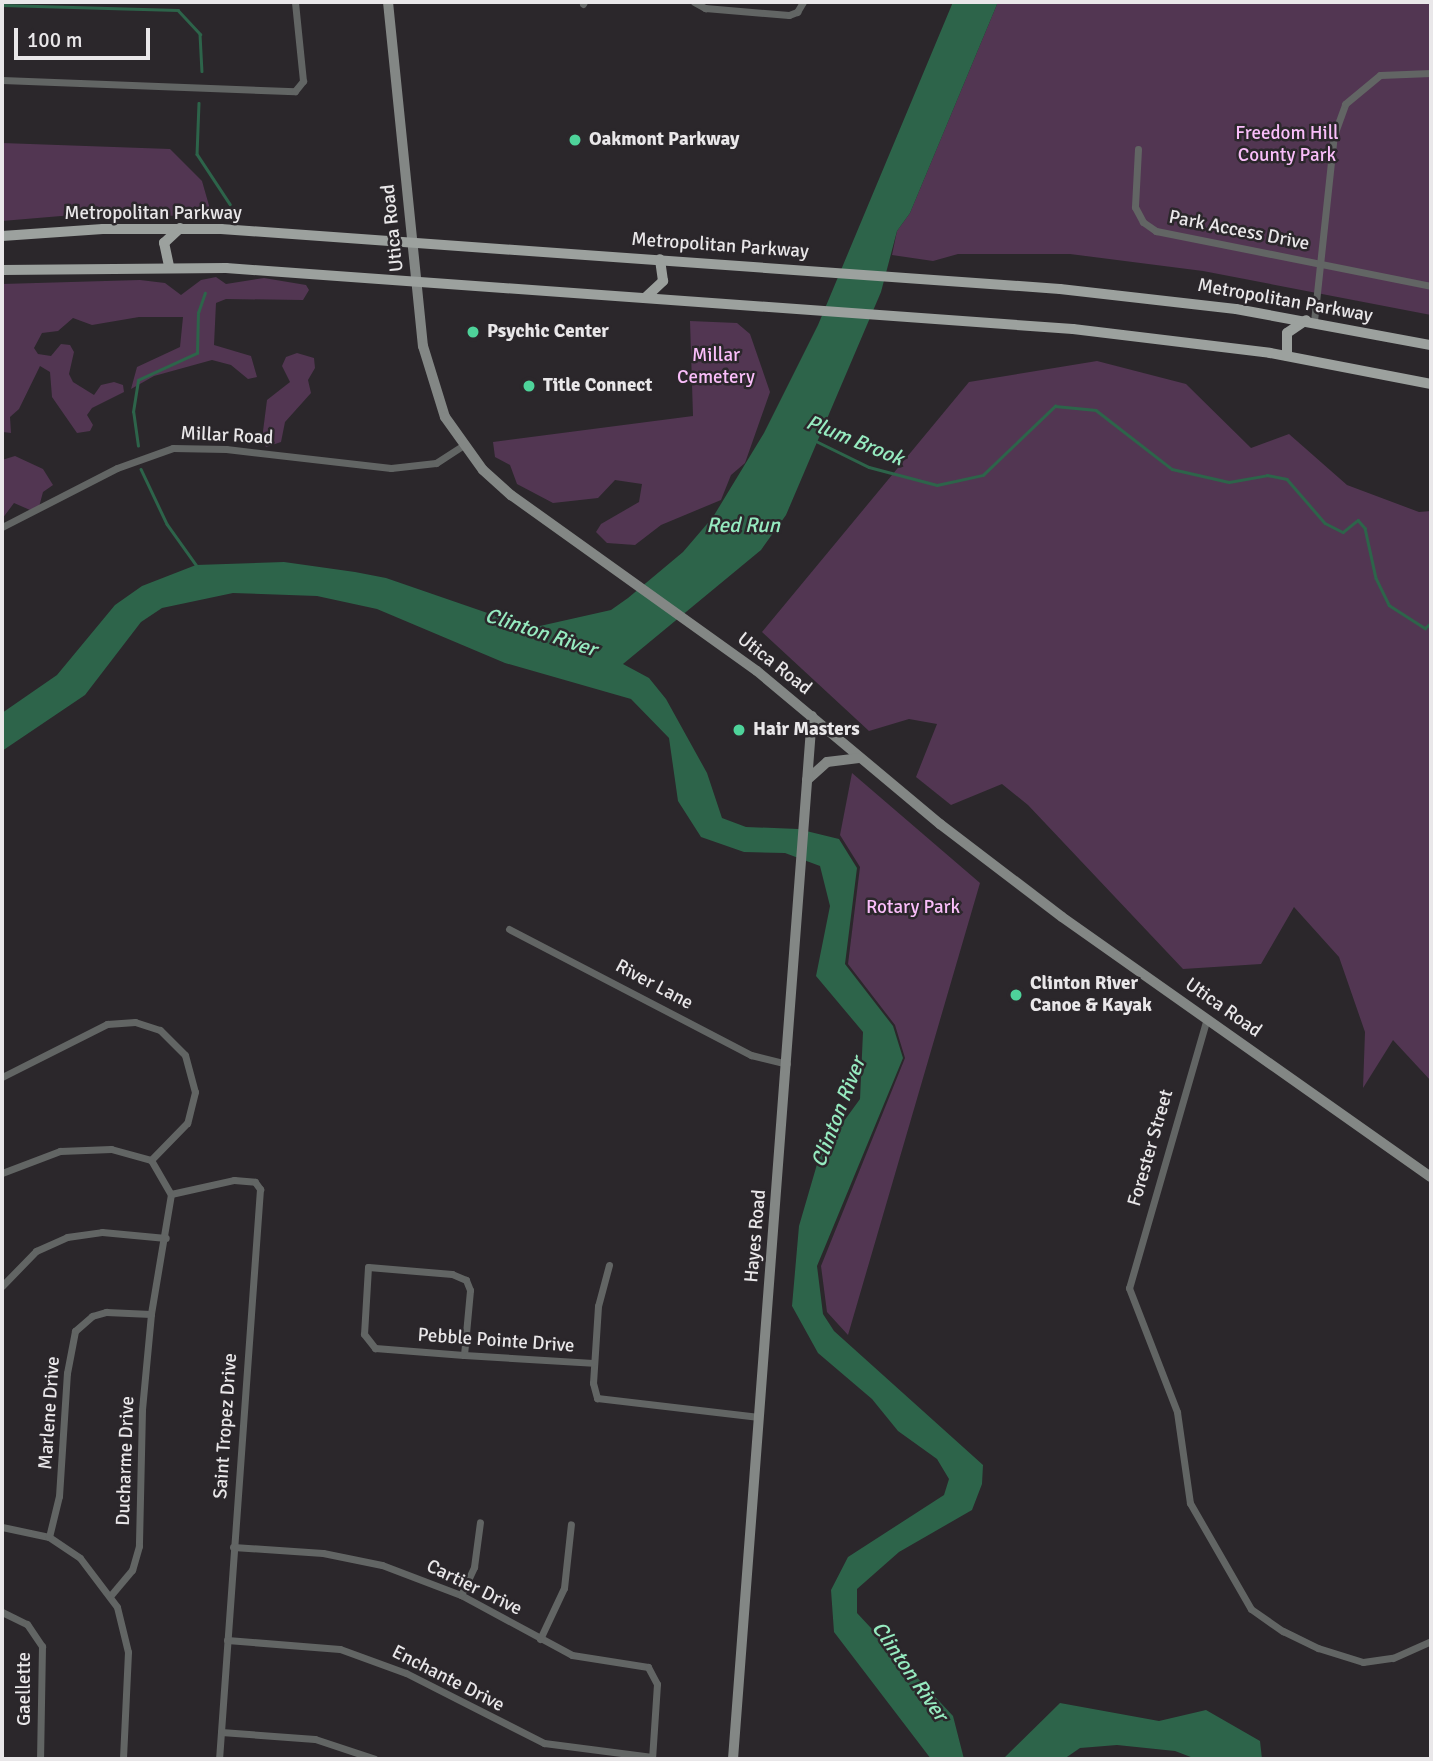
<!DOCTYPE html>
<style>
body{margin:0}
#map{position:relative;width:1433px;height:1761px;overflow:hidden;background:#2b272b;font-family:Signika,sans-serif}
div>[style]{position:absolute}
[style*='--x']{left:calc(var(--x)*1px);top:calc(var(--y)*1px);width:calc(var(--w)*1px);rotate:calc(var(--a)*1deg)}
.green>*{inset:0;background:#523652}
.water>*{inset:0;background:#2d644a}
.stream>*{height:2.5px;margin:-1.25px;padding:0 1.25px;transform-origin:1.25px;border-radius:1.25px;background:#2d644a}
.street>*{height:7px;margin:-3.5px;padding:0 3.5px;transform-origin:3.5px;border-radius:3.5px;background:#626564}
.secondary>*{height:10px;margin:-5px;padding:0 5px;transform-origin:5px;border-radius:5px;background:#838785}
.primary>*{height:10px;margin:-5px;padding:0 5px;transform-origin:5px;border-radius:5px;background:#9ca19e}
.dots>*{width:19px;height:19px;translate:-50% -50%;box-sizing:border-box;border:4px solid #2b272b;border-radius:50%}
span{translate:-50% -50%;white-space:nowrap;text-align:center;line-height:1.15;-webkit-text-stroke:5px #2b272b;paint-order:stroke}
.park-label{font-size:19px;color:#fabefa}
.poi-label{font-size:19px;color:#e9e7e9;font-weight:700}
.left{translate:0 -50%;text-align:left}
.street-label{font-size:19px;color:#e9e7e9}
.water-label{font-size:21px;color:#96ebc0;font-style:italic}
.frame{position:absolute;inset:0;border:4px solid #e9e7e9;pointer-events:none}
.scale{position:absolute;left:14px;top:28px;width:136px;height:32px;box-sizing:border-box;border:4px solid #e9e7e9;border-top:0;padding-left:9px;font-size:21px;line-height:24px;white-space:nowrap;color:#e9e7e9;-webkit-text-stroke:5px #2b272b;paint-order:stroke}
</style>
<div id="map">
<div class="green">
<i style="clip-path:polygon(998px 2px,1431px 2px,1431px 315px,1203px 271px,1070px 254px,958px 254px,933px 261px,892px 255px,897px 231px,910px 213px)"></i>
<i style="clip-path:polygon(2px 143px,170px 149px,202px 181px,212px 216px,73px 215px,2px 221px)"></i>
<i style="clip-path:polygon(216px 277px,226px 284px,264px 278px,306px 285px,309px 290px,303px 300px,226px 299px,216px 303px,214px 345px,251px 356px,257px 377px,248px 379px,231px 365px,212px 360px,154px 376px,131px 389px,137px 367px,180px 347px,183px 317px,139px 317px,92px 325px,73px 318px,58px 331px,42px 333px,34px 348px,38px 354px,51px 356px,61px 344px,70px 345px,74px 352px,69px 374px,73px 382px,94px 395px,101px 385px,114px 382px,123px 385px,124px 392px,92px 408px,87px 415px,93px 425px,90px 431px,77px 433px,52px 397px,50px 372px,40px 366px,19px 409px,10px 417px,11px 433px,3px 432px,2px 284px,140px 280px,165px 283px,181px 295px,201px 280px)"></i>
<i style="clip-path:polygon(690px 321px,737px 323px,750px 334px,770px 392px,745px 463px,731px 475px,721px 500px,661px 525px,635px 545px,607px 543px,596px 532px,601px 524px,639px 502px,642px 484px,615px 480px,598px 498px,553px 503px,517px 484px,510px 465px,495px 457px,493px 442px,693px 416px)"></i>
<i style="clip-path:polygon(297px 353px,314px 358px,315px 368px,308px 380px,311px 393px,285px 422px,281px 442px,266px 447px,262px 439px,267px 400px,290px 382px,282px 366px,286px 357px)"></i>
<i style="clip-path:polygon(1097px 361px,1186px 384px,1251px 448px,1289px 434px,1347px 485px,1419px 512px,1431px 511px,1431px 1081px,1393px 1040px,1363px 1088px,1365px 1032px,1339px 957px,1294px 907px,1261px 964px,1183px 969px,1028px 805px,1002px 784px,951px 805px,916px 777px,937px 724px,909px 719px,869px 731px,762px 632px,969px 382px)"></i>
<i style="clip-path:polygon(15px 456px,43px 469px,53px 485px,43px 492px,39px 507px,30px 510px,14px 503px,2px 519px,2px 460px)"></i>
<i style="clip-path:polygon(852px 773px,980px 883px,848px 1335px,827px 1312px,821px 1266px,905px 1058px,895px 1025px,848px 964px,860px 867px,840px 835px)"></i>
</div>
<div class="water">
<i style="clip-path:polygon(953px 2px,998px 2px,910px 213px,897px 231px,881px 292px,786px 515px,761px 550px,623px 664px,649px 678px,666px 699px,707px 773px,722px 818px,746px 827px,798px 829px,839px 839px,857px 868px,845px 964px,893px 1026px,903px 1058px,817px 1266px,823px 1314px,834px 1331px,983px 1465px,982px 1484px,972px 1510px,899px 1552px,857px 1589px,857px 1613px,953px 1716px,964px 1759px,931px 1759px,834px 1632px,831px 1590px,848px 1557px,944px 1495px,949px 1479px,937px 1459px,898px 1431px,872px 1399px,818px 1353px,792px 1306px,799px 1226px,820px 1154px,860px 1099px,863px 1032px,816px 976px,830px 906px,820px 866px,785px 853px,744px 852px,701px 837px,678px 801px,669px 738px,631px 699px,505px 663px,377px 609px,317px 596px,233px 593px,162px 608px,141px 622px,85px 695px,2px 751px,2px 713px,57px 675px,115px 605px,142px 586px,196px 565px,284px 562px,355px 572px,386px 578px,531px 628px,611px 610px,628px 598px,683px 552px,713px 517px,764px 433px,818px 325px)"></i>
<i style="clip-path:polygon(1060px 1703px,1159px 1721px,1206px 1710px,1260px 1741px,1262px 1759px,1196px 1759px,1175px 1751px,1117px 1745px,1080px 1748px,1064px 1759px,1003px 1759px)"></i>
</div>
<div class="stream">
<i style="--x:2;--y:5;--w:176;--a:1.6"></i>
<i style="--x:178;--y:10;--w:33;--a:47"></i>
<i style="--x:200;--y:34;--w:37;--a:87"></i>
<i style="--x:199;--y:103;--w:51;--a:92.2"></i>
<i style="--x:197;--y:154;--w:60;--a:56.6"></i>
<i style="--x:814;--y:440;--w:61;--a:26.1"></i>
<i style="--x:869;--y:467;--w:70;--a:14.8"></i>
<i style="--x:937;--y:485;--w:47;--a:-12.3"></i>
<i style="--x:983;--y:475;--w:100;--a:-43.8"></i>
<i style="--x:1055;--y:406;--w:41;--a:5.6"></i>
<i style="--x:1096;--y:410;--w:96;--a:37.8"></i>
<i style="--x:1172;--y:469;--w:58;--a:12.8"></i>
<i style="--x:1229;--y:482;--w:39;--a:-10"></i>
<i style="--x:1267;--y:475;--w:20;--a:11"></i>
<i style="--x:1287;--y:479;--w:58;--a:49.2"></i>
<i style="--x:1325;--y:523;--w:20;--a:27"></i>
<i style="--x:1343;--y:532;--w:19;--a:-39"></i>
<i style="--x:1358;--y:520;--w:11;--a:49"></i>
<i style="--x:1365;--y:528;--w:51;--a:77.6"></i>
<i style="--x:1376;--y:578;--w:30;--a:64"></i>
<i style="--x:1389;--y:605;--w:43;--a:32.6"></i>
<i style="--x:1425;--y:628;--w:8;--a:-40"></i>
<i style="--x:138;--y:446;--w:34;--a:-98"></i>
<i style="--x:133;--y:412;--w:32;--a:-81"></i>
<i style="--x:138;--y:380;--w:65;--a:-24.6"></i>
<i style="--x:197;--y:353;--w:40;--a:-88.6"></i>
<i style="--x:198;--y:313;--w:21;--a:-71"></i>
<i style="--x:141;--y:469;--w:61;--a:64.7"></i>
<i style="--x:167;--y:524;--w:52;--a:54.5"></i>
</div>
<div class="street">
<i style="--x:694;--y:2;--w:13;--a:29"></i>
<i style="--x:705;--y:8;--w:84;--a:4.8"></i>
<i style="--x:789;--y:15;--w:9;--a:-21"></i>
<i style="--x:797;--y:12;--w:12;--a:-59"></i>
<i style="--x:583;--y:4;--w:2;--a:-63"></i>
<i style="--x:2;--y:80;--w:293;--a:2.2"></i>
<i style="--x:295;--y:91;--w:13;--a:-51"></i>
<i style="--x:303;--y:81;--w:79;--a:-95.8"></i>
<i style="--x:1138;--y:149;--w:58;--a:93"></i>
<i style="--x:1135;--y:207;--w:17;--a:62"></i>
<i style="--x:1143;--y:222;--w:16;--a:35"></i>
<i style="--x:1156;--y:231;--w:280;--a:11.3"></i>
<i style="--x:1314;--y:321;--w:187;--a:-83.9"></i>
<i style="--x:1334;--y:135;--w:33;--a:-70"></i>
<i style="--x:1345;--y:104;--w:45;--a:-39.6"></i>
<i style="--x:1380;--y:75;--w:51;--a:-2.2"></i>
<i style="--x:2;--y:527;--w:129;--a:-27.2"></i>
<i style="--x:117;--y:468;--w:59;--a:-19.7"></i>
<i style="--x:173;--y:448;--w:53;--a:1.1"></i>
<i style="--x:226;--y:449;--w:166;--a:6.6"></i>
<i style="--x:391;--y:468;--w:45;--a:-6.3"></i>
<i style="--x:436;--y:463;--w:31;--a:-33"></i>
<i style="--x:509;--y:929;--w:273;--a:27.5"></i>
<i style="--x:751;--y:1055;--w:37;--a:14"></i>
<i style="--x:1207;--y:1018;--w:281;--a:106.1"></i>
<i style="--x:1129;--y:1288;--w:133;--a:68.8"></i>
<i style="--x:1177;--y:1412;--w:92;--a:81.9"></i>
<i style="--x:1190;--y:1503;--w:122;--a:60.1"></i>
<i style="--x:1251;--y:1609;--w:39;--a:35"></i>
<i style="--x:1283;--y:1631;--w:39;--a:26"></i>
<i style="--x:1318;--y:1648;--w:47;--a:17.3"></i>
<i style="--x:1363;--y:1662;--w:30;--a:-8"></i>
<i style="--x:1393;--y:1658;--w:42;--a:-24.1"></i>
<i style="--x:2;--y:1077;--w:118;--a:-26.8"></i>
<i style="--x:107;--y:1024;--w:28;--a:-4"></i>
<i style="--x:135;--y:1022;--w:26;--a:18"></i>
<i style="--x:160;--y:1030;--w:35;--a:45"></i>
<i style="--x:185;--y:1055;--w:38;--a:75"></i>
<i style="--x:195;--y:1092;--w:32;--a:104"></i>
<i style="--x:187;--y:1123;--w:52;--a:134.2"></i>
<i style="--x:2;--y:1173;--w:62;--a:-20.8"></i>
<i style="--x:60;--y:1151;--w:51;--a:-2.2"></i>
<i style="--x:111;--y:1149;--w:41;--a:15.4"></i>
<i style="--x:151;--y:1160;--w:39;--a:60"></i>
<i style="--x:171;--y:1194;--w:122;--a:99.5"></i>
<i style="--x:151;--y:1314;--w:96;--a:95.4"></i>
<i style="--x:142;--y:1410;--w:136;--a:91.3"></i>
<i style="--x:139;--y:1546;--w:25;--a:106"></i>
<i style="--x:132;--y:1570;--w:33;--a:130"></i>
<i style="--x:171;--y:1194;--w:65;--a:-12.5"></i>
<i style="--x:234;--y:1180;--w:21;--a:5"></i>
<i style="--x:255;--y:1182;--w:9;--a:54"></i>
<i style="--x:260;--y:1189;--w:571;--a:94.11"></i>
<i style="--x:609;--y:1265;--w:42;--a:105"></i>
<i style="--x:598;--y:1306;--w:77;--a:93.7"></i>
<i style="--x:593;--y:1383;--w:16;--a:75"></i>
<i style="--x:597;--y:1398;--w:163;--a:6.7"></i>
<i style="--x:2;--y:1286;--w:49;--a:-45.8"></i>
<i style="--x:36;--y:1251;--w:34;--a:-24"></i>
<i style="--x:67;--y:1237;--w:35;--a:-8"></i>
<i style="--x:102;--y:1232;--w:64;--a:5.4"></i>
<i style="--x:464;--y:1355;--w:65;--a:-84.7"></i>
<i style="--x:470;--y:1290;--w:11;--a:-112"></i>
<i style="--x:466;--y:1280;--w:15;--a:-157"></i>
<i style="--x:452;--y:1274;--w:84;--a:-175.2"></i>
<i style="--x:368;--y:1267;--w:67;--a:93.4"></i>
<i style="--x:364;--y:1334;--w:18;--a:52"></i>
<i style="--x:375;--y:1348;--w:89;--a:4.5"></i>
<i style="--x:464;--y:1355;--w:129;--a:3.5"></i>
<i style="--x:2;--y:1527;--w:48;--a:12"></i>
<i style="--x:49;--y:1537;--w:37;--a:34"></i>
<i style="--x:80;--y:1558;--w:61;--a:52.9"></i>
<i style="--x:117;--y:1607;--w:46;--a:76.3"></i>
<i style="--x:128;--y:1652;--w:107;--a:92.7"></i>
<i style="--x:49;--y:1537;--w:42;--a:-76.3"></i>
<i style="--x:59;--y:1496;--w:123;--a:-86.3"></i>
<i style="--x:67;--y:1373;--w:43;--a:-79.2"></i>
<i style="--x:75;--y:1331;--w:23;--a:-41"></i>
<i style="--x:92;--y:1316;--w:15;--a:-16"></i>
<i style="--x:106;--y:1312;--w:45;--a:2.5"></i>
<i style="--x:233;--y:1547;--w:90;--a:3.8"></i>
<i style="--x:323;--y:1553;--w:60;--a:11.5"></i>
<i style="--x:382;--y:1565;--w:85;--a:20.8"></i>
<i style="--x:461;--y:1595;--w:126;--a:28.4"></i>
<i style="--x:572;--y:1655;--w:77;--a:9"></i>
<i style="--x:648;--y:1667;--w:19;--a:62"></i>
<i style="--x:657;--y:1684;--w:75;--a:93.8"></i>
<i style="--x:461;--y:1595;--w:31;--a:-65"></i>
<i style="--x:474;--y:1567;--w:45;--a:-82.4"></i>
<i style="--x:2;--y:1612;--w:28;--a:26"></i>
<i style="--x:27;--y:1624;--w:27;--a:56"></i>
<i style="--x:42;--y:1646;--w:113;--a:91"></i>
<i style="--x:540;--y:1639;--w:56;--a:-64.8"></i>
<i style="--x:564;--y:1588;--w:64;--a:-83.8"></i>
<i style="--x:227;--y:1640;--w:113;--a:4.6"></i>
<i style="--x:340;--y:1649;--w:70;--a:20"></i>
<i style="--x:406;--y:1673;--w:155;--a:26.9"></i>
<i style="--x:544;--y:1743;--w:109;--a:7.4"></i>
<i style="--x:221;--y:1732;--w:94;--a:4.3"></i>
<i style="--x:315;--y:1739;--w:63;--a:18.4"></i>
</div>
<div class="secondary">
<i style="--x:388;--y:2;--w:346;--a:84.2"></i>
<i style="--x:423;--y:346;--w:74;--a:72.8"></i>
<i style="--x:445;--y:417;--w:65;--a:54.4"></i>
<i style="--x:483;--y:470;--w:38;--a:42"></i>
<i style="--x:511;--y:495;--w:302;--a:35.6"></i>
<i style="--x:757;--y:671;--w:239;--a:39.9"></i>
<i style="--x:940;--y:824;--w:153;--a:37.3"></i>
<i style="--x:1062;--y:917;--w:451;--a:35.2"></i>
<i style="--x:807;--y:780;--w:27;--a:-42"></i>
<i style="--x:827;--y:762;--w:32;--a:-7"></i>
<i style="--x:733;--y:1759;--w:1046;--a:-85.67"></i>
</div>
<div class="primary">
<i style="--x:2;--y:236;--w:101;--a:-4"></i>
<i style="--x:103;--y:229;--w:118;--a:0"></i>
<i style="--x:221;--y:229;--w:841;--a:4.09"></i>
<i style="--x:1060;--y:289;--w:177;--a:6.5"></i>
<i style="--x:1236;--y:309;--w:198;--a:10.5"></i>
<i style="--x:169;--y:266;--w:24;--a:-102"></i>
<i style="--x:164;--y:243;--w:22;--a:-43"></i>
<i style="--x:2;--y:270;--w:224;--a:-0.5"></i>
<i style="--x:226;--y:268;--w:849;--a:4.12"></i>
<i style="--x:1073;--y:329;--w:198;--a:6.9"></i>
<i style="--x:1270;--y:353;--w:164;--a:10.9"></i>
<i style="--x:645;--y:298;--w:25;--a:-43"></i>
<i style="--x:663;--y:281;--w:22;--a:-98"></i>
<i style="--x:1287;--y:356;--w:23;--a:-90"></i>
<i style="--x:1287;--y:333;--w:23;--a:-34"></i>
</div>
<div class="dots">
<i style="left:575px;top:140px;background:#4ed39a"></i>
<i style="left:473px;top:332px;background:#4ed39a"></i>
<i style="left:529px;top:386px;background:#4ed39a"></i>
<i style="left:739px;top:730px;background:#4ed39a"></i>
<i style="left:1016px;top:995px;background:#4ed39a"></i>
</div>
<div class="park-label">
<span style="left:1287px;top:145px">Freedom Hill<br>County Park</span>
<span style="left:716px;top:367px">Millar<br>Cemetery</span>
<span style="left:913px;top:908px">Rotary Park</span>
</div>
<div class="poi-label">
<span class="left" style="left:589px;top:140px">Oakmont Parkway</span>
<span class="left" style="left:487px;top:332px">Psychic Center</span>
<span class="left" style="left:543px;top:386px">Title Connect</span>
<span class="left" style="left:753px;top:730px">Hair Masters</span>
<span class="left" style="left:1030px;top:995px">Clinton River<br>Canoe &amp; Kayak</span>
</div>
<div class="street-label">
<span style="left:153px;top:214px">Metropolitan Parkway</span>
<span style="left:393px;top:228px;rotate:-96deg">Utica Road</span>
<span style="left:1239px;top:231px;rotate:11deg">Park Access Drive</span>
<span style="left:720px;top:246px;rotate:4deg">Metropolitan Parkway</span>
<span style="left:1285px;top:301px;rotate:10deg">Metropolitan Parkway</span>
<span style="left:227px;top:436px;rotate:3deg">Millar Road</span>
<span style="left:774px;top:664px;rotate:38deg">Utica Road</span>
<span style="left:654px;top:985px;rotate:28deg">River Lane</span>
<span style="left:1223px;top:1008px;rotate:35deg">Utica Road</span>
<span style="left:1151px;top:1148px;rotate:-74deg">Forester Street</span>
<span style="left:756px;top:1236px;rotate:-85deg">Hayes Road</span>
<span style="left:496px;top:1341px;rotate:4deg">Pebble Pointe Drive</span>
<span style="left:50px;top:1413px;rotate:-86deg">Marlene Drive</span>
<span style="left:226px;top:1426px;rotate:-86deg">Saint Tropez Drive</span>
<span style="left:126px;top:1461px;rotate:-88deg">Ducharme Drive</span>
<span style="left:474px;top:1588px;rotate:26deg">Cartier Drive</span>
<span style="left:448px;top:1679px;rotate:27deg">Enchante Drive</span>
<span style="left:25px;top:1689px;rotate:-90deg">Gaellette</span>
</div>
<div class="water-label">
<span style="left:855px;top:440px;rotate:22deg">Plum Brook</span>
<span style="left:743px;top:525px">Red Run</span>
<span style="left:541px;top:632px;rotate:18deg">Clinton River</span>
<span style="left:838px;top:1112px;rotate:-69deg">Clinton River</span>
<span style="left:910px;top:1671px;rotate:55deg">Clinton River</span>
</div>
<div class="frame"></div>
<div class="scale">100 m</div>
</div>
